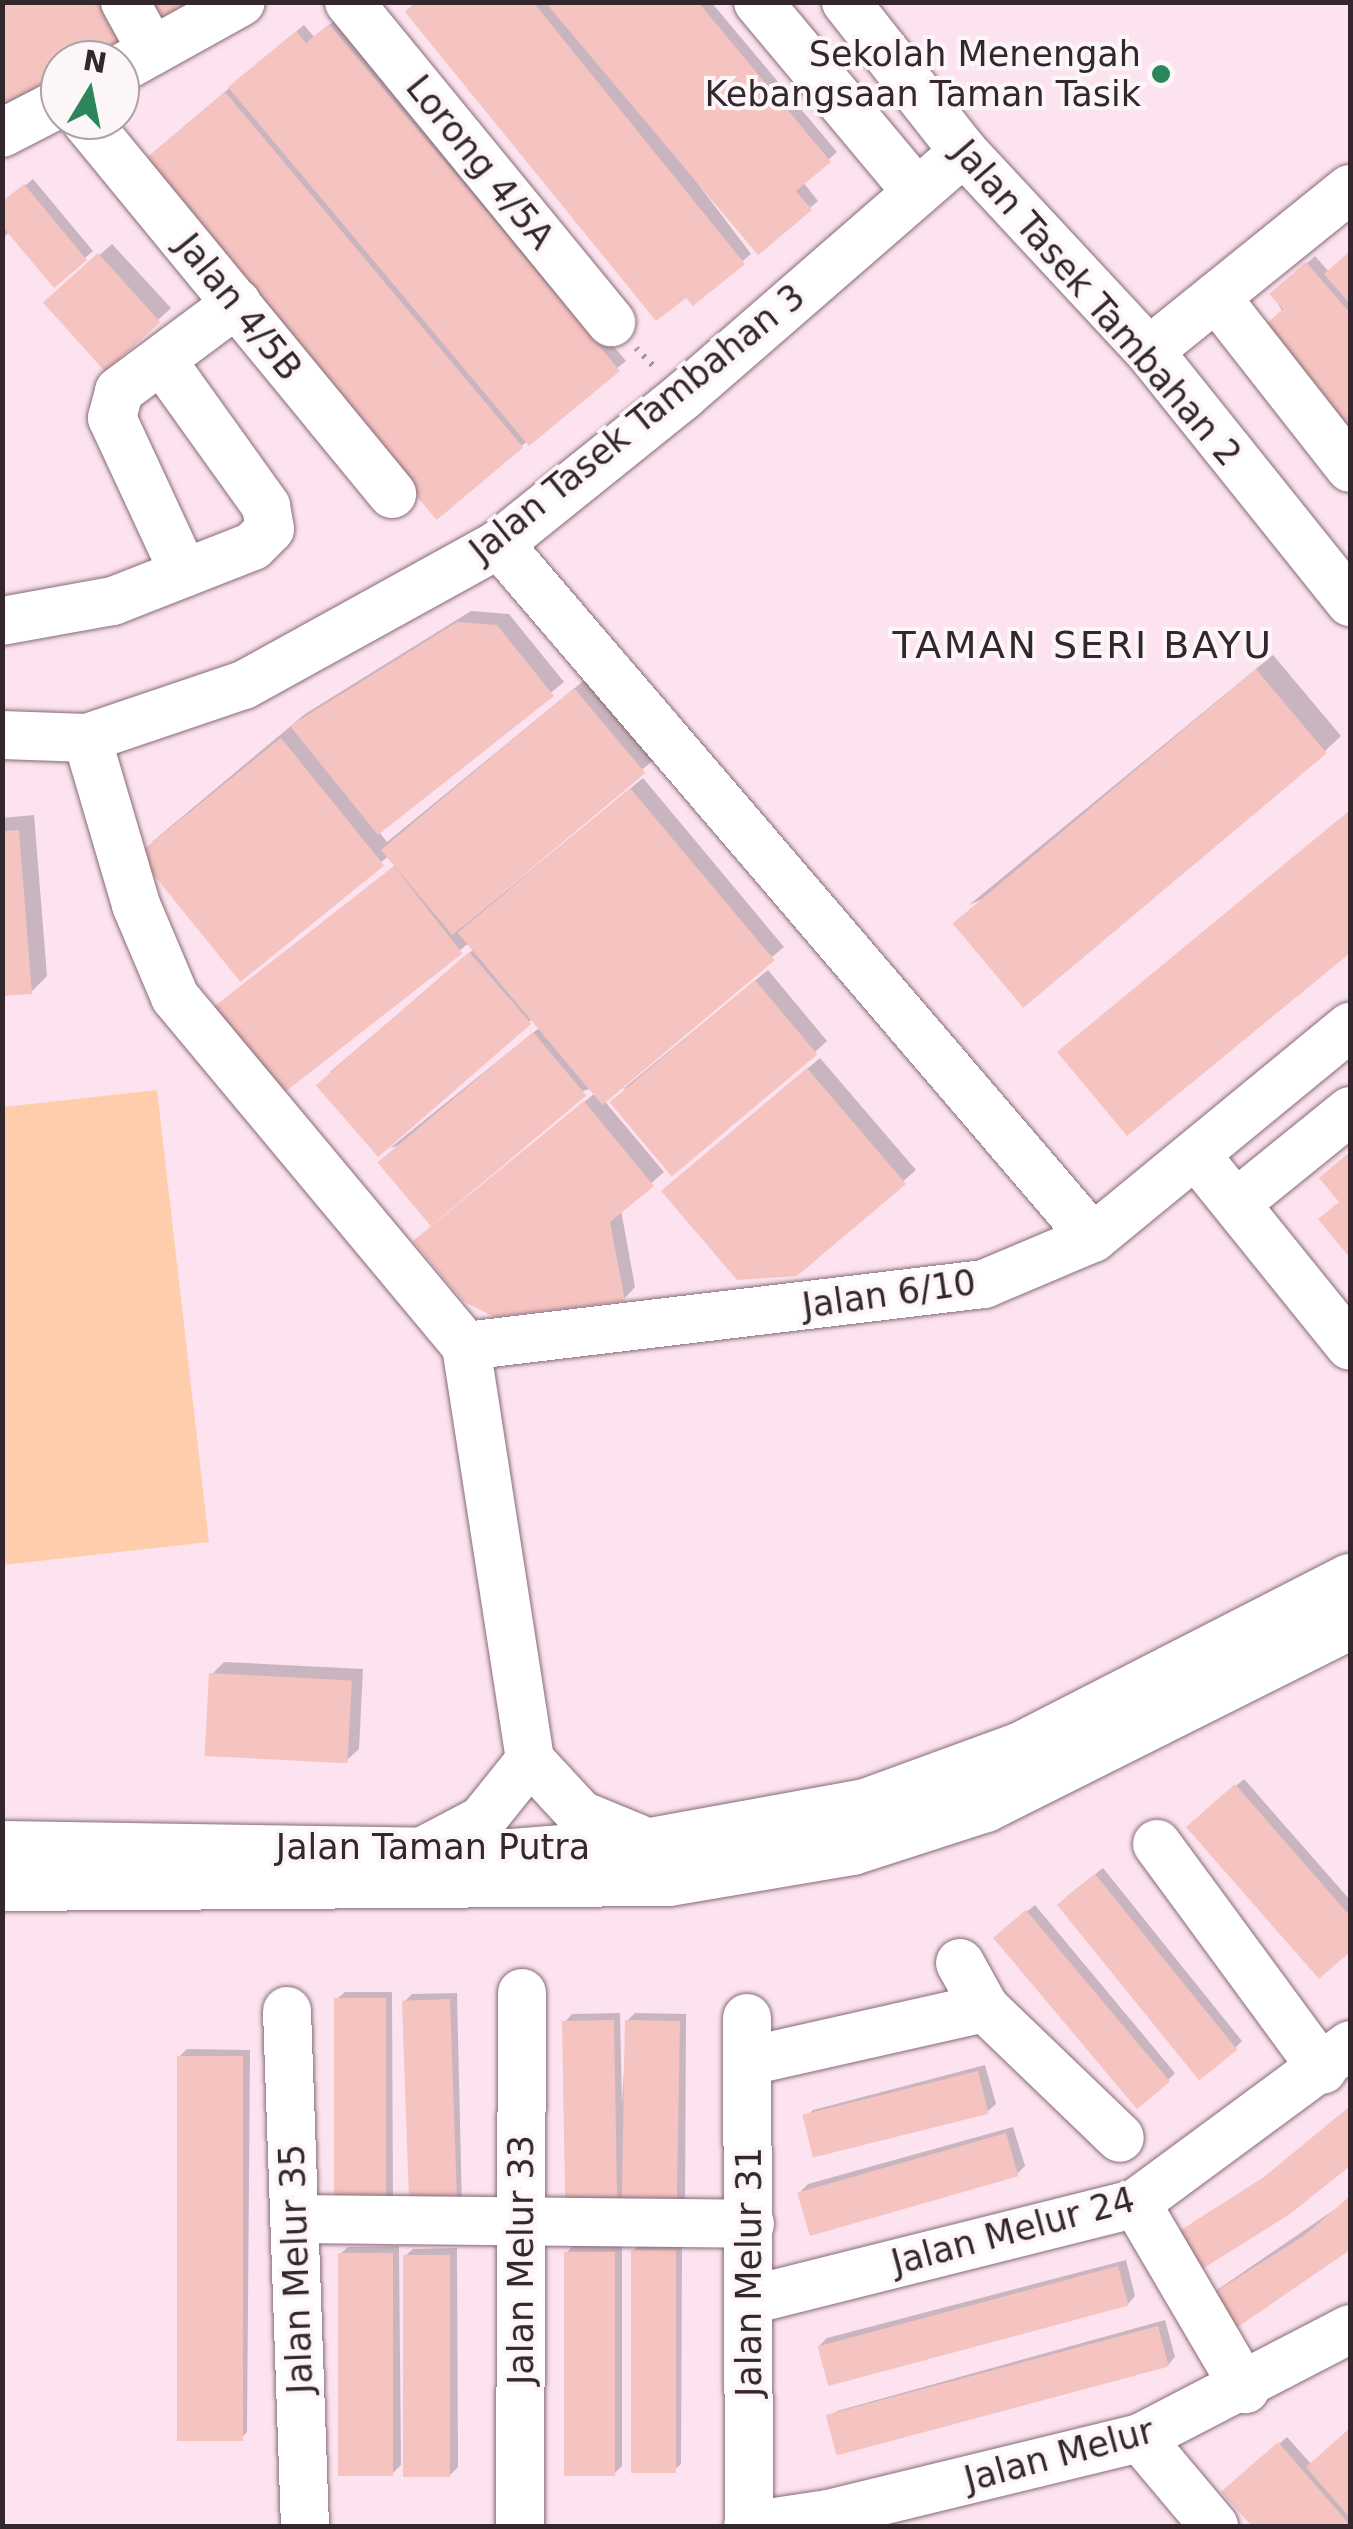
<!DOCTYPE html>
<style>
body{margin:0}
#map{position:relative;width:1353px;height:2529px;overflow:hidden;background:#fce3ef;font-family:"DejaVu Sans",sans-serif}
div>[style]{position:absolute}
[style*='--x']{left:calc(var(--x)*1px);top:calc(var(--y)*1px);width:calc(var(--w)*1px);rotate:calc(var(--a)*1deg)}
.green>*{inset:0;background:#feceac}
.shadow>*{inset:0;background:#0003}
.building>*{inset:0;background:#f5c3c0;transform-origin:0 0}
.path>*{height:6px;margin-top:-3px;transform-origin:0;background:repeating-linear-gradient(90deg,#a7939d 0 2.5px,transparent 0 10.5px)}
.roads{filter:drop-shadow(0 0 2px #866a77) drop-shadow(0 0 2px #866a77)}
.minor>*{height:48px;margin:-24px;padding:0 24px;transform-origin:24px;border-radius:24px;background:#fff}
.dots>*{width:28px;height:28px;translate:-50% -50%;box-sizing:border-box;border:5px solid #fdf6f9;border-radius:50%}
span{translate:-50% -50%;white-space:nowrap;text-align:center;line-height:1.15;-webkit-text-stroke:8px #fdf6f9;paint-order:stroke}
.poi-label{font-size:35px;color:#33272d}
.right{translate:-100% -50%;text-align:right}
.street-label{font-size:35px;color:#33272d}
.neighbourhood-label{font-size:38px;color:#33272d;letter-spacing:2.5px}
.frame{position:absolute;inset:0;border:5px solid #33272d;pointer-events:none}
.north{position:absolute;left:40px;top:40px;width:100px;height:100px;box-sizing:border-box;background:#fdf6f9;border:2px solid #aca3a7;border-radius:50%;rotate:10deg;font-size:28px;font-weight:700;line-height:40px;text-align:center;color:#33272d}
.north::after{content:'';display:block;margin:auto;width:35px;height:45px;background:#2b865c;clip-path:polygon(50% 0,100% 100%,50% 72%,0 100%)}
</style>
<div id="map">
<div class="green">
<i style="clip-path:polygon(157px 1090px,209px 1542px,3px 1565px,3px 1107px)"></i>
</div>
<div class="shadow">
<i style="clip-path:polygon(418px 2px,711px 2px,837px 152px,803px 182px,818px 201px,758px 252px,674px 152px,751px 254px,693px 303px)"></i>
<i style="clip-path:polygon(338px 18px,626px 361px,520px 447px,149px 156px,304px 25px,314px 37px)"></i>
<i style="clip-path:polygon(33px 179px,93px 251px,85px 258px,10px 231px,2px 239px,2px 204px)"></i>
<i style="clip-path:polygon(112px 244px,171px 308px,108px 367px,59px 291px)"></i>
<i style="clip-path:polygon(1350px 253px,1350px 439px,1273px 294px,1315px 256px,1329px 272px)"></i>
<i style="clip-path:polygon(471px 611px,509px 614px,564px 682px,379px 832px,387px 842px,587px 678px,655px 759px,459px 921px,463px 926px,643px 778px,784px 947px,602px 1098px,664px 1172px,621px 1210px,635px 1287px,624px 1299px,428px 1230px,594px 1094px,590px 1089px,390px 1148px,539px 1028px,532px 1019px,377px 1152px,330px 1072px,474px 949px,469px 943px,279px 1095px,224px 1000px,397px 864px,390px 855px,240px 977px,152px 842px,305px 714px)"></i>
<i style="clip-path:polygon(1273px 655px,1341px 736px,1325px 751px,969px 905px)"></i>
<i style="clip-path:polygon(1350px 811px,1350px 949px,1128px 1133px,1060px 1052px)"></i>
<i style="clip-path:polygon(34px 815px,47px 976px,31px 992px,2px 994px,2px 818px)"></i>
<i style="clip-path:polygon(768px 970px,827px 1041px,815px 1052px,623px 1089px)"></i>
<i style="clip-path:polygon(820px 1058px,916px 1170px,796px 1274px,676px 1179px)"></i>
<i style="clip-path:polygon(1350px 1152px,1350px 1254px,1322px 1220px,1341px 1201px,1334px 1166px)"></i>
<i style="clip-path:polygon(224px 1662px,363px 1669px,359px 1749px,347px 1760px,212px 1674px)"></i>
<i style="clip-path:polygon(1244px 1779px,1350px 1900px,1350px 1949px,1319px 1976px,1197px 1819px)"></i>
<i style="clip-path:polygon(1103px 1868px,1242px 2041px,1235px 2048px,1066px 1897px)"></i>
<i style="clip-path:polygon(1035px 1905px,1175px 2073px,1168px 2080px,1004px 1930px)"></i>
<i style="clip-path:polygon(345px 1992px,392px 1992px,393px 2208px,386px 2215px,337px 1999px)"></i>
<i style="clip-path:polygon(457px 1993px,462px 2209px,455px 2217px,405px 2001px,412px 1994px)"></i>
<i style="clip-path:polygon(620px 2013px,622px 2104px,627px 2021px,635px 2013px,686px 2014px,685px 2210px,616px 2217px,565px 2022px,572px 2014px)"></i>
<i style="clip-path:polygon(187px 2049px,250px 2050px,247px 2432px,239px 2440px,179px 2057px)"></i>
<i style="clip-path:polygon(985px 2065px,996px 2104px,988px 2111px,805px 2118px,813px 2110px)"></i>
<i style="clip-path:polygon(1013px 2127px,1025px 2166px,1017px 2174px,800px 2192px,808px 2184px)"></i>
<i style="clip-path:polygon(1350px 2199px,1350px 2239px,1211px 2343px,1198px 2303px)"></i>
<i style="clip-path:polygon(641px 2243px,682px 2244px,681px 2464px,673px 2471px,633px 2251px)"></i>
<i style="clip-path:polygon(574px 2245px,622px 2246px,622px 2466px,614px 2474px,566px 2253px)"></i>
<i style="clip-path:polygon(399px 2246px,401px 2465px,393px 2473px,340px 2254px,348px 2247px)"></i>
<i style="clip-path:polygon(457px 2248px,458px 2467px,450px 2475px,405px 2256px,413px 2249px)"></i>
<i style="clip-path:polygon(1126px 2260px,1135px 2296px,1128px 2304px,819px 2346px,827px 2338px)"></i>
<i style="clip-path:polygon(1165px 2320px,1175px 2357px,1168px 2365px,830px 2418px,837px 2411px)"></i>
<i style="clip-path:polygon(1350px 2430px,1350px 2526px,1255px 2526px,1225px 2492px,1287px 2437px,1312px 2465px)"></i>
</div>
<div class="building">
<i style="clip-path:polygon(2px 2px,98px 2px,120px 43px,88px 60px,60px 60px,60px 75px,2px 106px)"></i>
<i style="clip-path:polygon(134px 2px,207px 2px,151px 33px)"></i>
<i style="clip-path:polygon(416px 2px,533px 2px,745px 264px,693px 306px,686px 298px,656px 321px,405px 12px)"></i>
<i style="clip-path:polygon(545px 2px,698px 2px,831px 162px,796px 191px,812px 210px,758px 255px)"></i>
<i style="clip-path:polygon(329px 24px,620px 371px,529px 446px,228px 87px,296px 31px,306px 43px)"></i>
<i style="left:225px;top:92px;width:464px;height:113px;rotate:50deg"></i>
<i style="clip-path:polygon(24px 184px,87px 260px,54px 288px,2px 226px,2px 202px)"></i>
<i style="clip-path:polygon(1350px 251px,1350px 304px,1324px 274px)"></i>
<i style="left:98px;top:253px;width:93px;height:74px;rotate:48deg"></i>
<i style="clip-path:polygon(1306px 262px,1350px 313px,1350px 443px,1255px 334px,1283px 309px,1269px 294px)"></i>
<i style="clip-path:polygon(457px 622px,497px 625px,554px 696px,378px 835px,290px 726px)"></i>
<i style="left:1256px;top:669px;width:110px;height:396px;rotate:50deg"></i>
<i style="left:574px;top:688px;width:111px;height:252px;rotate:50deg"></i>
<i style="left:281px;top:738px;width:164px;height:185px;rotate:51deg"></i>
<i style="left:630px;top:788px;width:225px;height:225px;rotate:50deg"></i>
<i style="clip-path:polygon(1350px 810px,1350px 953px,1127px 1136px,1057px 1052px)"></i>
<i style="clip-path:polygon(19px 830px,32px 994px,2px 996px,2px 831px)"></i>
<i style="left:394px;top:866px;width:111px;height:236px;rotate:52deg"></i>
<i style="left:469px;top:952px;width:95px;height:203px;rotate:49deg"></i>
<i style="left:755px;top:980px;width:97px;height:190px;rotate:50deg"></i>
<i style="left:533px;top:1032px;width:83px;height:203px;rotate:50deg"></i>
<i style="clip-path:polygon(807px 1068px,906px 1184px,797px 1276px,737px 1280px,661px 1191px)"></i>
<i style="clip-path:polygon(584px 1101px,654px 1186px,610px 1222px,625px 1301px,494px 1317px,463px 1301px,413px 1241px)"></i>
<i style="clip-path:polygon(1350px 1152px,1350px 1258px,1318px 1219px,1339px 1202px,1319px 1178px)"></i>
<i style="left:209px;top:1673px;width:143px;height:83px;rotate:3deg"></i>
<i style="clip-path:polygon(1235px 1784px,1350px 1916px,1350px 1952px,1319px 1979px,1186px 1827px)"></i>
<i style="left:1095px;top:1874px;width:226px;height:49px;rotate:51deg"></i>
<i style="left:1026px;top:1910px;width:224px;height:43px;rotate:50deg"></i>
<i style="left:334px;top:1998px;width:52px;height:220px"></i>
<i style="left:450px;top:1999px;width:220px;height:48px;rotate:88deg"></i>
<i style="left:614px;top:2020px;width:200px;height:52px;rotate:89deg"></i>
<i style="left:625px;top:2020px;width:55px;height:200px;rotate:1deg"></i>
<i style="left:177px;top:2056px;width:66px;height:385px"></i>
<i style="left:978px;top:2071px;width:44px;height:181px;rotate:76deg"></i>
<i style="clip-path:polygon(1350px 2106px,1350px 2166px,1290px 2214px,1175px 2286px,1151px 2249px,1264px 2177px)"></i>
<i style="left:1006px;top:2133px;width:45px;height:217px;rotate:74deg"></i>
<i style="clip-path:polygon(1350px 2196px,1350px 2250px,1210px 2346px,1187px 2310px,1305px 2235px)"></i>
<i style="left:631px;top:2250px;width:45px;height:223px"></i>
<i style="left:564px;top:2252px;width:51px;height:224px"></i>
<i style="left:338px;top:2253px;width:55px;height:223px"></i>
<i style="left:403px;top:2255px;width:47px;height:222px"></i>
<i style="left:1118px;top:2266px;width:41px;height:311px;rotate:75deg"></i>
<i style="left:1158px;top:2326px;width:42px;height:344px;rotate:75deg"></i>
<i style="clip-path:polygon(1350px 2428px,1350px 2518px,1306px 2467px)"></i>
<i style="clip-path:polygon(1278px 2442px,1350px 2525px,1350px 2526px,1252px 2526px,1221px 2492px)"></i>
</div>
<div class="path">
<i style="--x:636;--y:348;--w:28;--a:46"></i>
</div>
<div class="roads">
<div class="minor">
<i style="--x:125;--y:2;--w:56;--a:61.1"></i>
<i style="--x:349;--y:2;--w:414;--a:50.7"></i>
<i style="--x:758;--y:2;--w:248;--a:50.1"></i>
<i style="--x:846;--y:2;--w:191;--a:51.8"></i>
<i style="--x:964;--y:152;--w:272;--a:47.1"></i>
<i style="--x:1149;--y:351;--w:322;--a:51.3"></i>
<i style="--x:120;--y:69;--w:138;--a:-29"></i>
<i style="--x:85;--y:120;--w:484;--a:50.6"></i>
<i style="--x:2;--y:133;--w:65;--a:-27.3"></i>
<i style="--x:1216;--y:297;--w:217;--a:51.9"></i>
<i style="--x:1149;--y:351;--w:258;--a:-38.9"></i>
<i style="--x:499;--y:544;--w:913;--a:49.44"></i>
<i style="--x:184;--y:573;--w:171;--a:-114.9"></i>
<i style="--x:112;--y:418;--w:28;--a:-75"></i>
<i style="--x:119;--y:391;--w:147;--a:-36.7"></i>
<i style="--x:2;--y:621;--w:113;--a:-10.2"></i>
<i style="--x:113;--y:601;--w:150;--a:-21.4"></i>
<i style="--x:253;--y:546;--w:24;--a:-45"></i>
<i style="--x:270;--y:529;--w:23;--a:-100"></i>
<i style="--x:266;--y:506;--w:178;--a:-125.6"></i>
<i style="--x:2;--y:735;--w:85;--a:2"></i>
<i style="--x:87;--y:738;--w:166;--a:-18.7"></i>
<i style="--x:244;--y:685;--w:291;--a:-28.9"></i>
<i style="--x:499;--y:544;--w:236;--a:-38.8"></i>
<i style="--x:683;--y:396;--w:372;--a:-41"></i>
<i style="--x:87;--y:738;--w:174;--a:73.6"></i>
<i style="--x:136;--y:905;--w:100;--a:67"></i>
<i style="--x:175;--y:997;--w:454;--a:50.2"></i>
<i style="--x:466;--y:1346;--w:419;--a:81.2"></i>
<i style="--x:530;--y:1760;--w:75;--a:47.2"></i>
<i style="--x:581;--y:1815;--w:61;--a:22.3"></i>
<i style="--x:1196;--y:1155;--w:245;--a:51.1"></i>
<i style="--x:1239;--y:1201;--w:143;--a:-39"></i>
<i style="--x:466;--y:1346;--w:522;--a:-6.83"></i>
<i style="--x:984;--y:1284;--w:118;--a:-22.9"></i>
<i style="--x:1093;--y:1238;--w:333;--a:-39.4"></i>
<i style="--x:1157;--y:1844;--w:280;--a:53.7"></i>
<i style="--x:2;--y:1845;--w:510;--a:0.9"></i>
<i style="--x:512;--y:1853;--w:138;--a:-4.6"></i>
<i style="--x:650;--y:1842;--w:219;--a:-10.3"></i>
<i style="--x:865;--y:1803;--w:166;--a:-20.1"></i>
<i style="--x:1021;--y:1746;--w:369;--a:-27.1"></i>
<i style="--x:425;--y:1850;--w:64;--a:-27.8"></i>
<i style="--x:482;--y:1820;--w:77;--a:-51.3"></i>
<i style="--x:2;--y:1887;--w:667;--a:-0.43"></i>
<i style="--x:669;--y:1882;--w:187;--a:-9.6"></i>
<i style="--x:853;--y:1851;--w:140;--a:-17.9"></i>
<i style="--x:986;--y:1808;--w:407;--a:-26.6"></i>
<i style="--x:960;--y:1963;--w:51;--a:60.9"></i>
<i style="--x:985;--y:2008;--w:187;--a:43.9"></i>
<i style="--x:287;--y:2011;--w:515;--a:88"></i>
<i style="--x:747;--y:2018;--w:508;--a:89.77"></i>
<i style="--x:749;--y:2061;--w:242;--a:-12.7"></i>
<i style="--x:1136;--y:2203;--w:216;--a:59.6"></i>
<i style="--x:294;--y:2219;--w:456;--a:0.6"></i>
<i style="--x:751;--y:2300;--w:397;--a:-14.1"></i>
<i style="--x:1136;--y:2203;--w:266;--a:-36.4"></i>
<i style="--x:1140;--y:2438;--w:115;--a:49.9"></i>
<i style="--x:520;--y:2526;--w:533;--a:-89.79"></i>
<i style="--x:748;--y:2526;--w:81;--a:-8.5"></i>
<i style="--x:828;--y:2514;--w:321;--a:-13.7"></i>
<i style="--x:1140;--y:2438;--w:237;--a:-27.4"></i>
</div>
</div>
<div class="dots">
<i style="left:1161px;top:74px;background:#2b865c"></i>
</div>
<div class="poi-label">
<span class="right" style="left:1141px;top:74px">Sekolah Menengah<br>Kebangsaan Taman Tasik</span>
</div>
<div class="street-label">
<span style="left:480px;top:162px;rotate:51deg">Lorong 4/5A</span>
<span style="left:1097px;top:303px;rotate:49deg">Jalan Tasek Tambahan 2</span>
<span style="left:239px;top:307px;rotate:51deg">Jalan 4/5B</span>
<span style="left:637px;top:423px;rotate:-39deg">Jalan Tasek Tambahan 3</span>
<span style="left:889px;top:1294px;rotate:-8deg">Jalan 6/10</span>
<span style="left:433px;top:1847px">Jalan Taman Putra</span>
<span style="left:1013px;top:2231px;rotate:-15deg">Jalan Melur 24</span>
<span style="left:521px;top:2260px;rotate:-90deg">Jalan Melur 33</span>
<span style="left:296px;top:2269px;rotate:-92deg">Jalan Melur 35</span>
<span style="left:749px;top:2272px;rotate:-90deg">Jalan Melur 31</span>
<span style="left:1059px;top:2455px;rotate:-15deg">Jalan Melur</span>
</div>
<div class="neighbourhood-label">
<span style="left:1083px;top:646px">TAMAN SERI BAYU</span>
</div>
<div class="frame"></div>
<div class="north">N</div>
</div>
